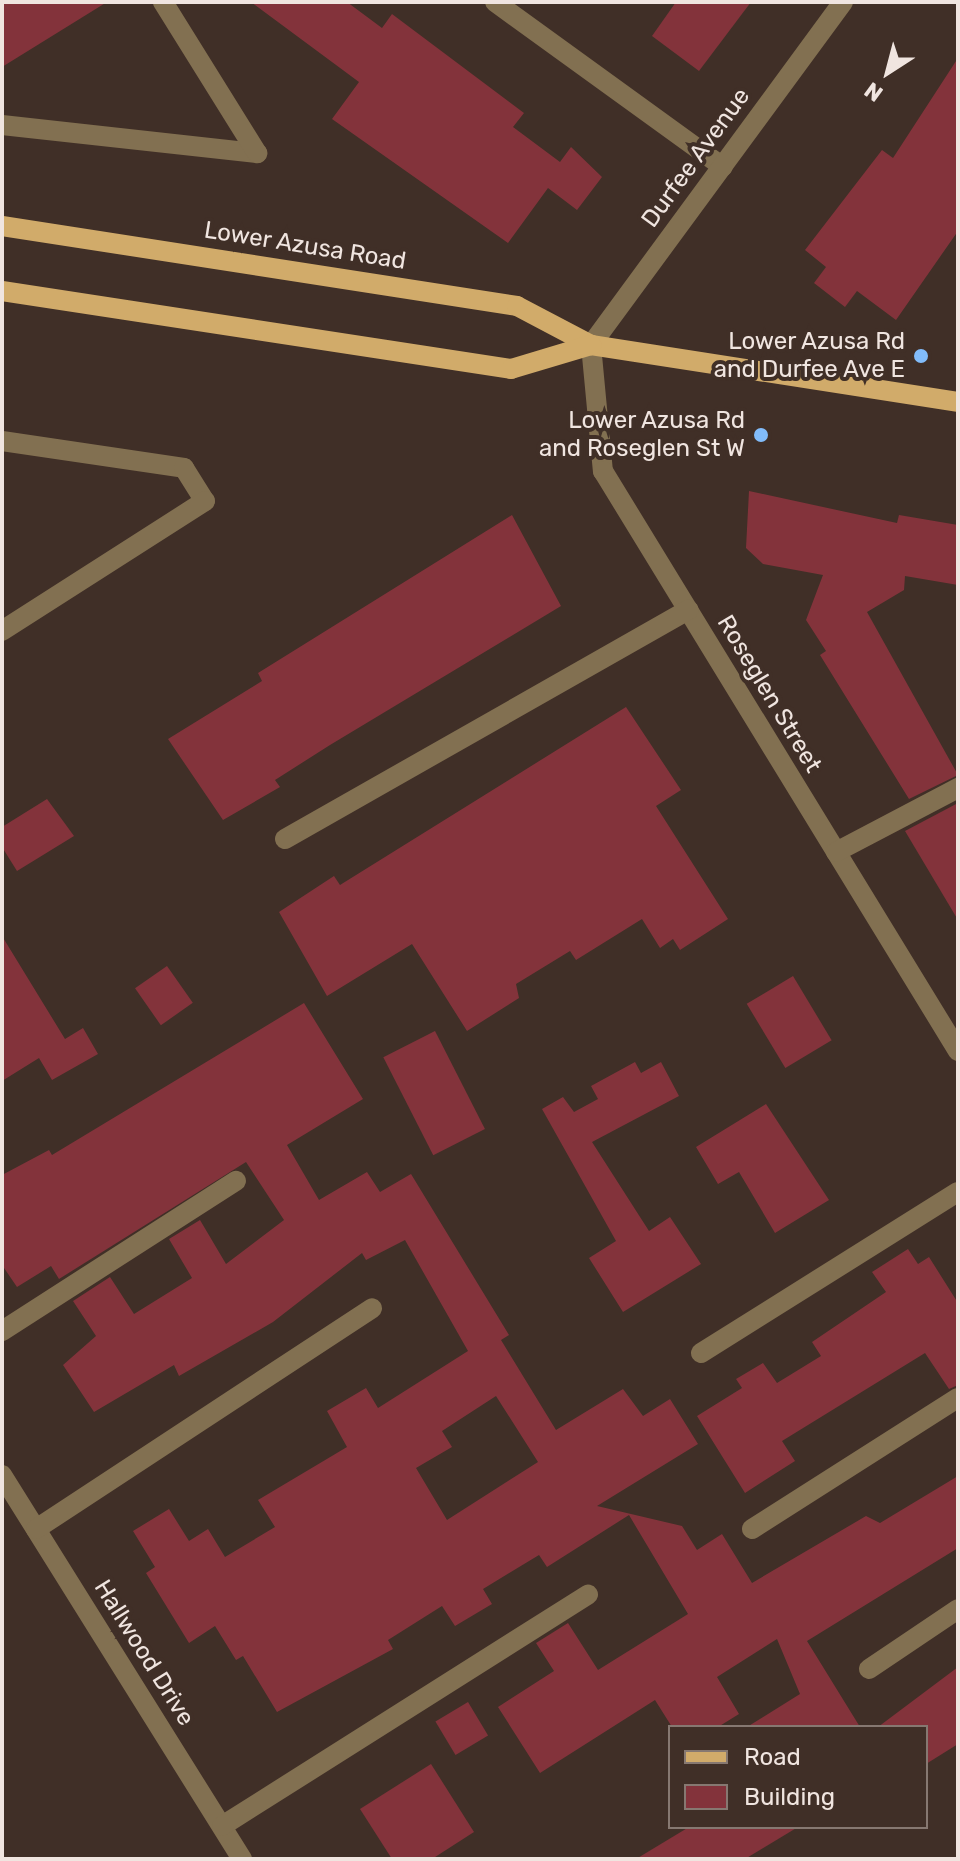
<!DOCTYPE html>
<style>
body{margin:0}
#map{position:relative;width:960px;height:1861px;overflow:hidden;background:#402f27;font-family:Rubik,sans-serif}
div>[style]{position:absolute}
[style*='--x']{left:calc(var(--x)*1px);top:calc(var(--y)*1px);width:calc(var(--w)*1px);rotate:calc(var(--a)*1deg)}
.building>*{inset:0;background:#83333b;transform-origin:0 0}
.minor>*{height:20px;margin:-10px;padding:0 10px;transform-origin:10px;border-radius:10px;background:#827051}
.major>*{height:20px;margin:-10px;padding:0 10px;transform-origin:10px;border-radius:10px;background:#d1ab6a}
.dots>*{width:22px;height:22px;translate:-50% -50%;box-sizing:border-box;border:4px solid #402f27;border-radius:50%}
span{translate:-50% -50%;white-space:nowrap;text-align:center;line-height:1.15;-webkit-text-stroke:8px #402f27;paint-order:stroke}
.street-label{font-size:24px;color:#f0e5e0}
.poi-label{font-size:24px;color:#f0e5e0}
.right{translate:-100% -50%;text-align:right}
.frame{position:absolute;inset:0;border:4px solid #f0e5e0;pointer-events:none}
.legend{position:absolute;left:668px;top:1725px;width:260px;height:104px;box-sizing:border-box;background:#402f27;border:2px solid #867871;margin:0;padding:10px 14px;list-style:none;font-size:24px;color:#f0e5e0}
.legend li{display:flex;align-items:center;gap:16px;height:40px}
.legend b{width:40px;border:2px solid #867871}
.north{position:absolute;left:848px;top:32px;width:80px;height:80px;-webkit-text-stroke:6px #402f27;paint-order:stroke;rotate:216deg;font-size:22px;font-weight:700;line-height:32px;text-align:center;color:#f0e5e0}
.north::after{content:'';display:block;margin:auto;width:28px;height:36px;background:#f0e5e0;clip-path:polygon(50% 0,100% 100%,50% 72%,0 100%)}
</style>
<div id="map">
<div class="building">
<i style="clip-path:polygon(2px 2px,107px 2px,2px 67px)"></i>
<i style="clip-path:polygon(251px 2px,347px 2px,382px 28px,392px 14px,524px 113px,513px 127px,560px 162px,571px 147px,602px 177px,577px 210px,548px 188px,508px 243px,332px 119px,359px 82px)"></i>
<i style="clip-path:polygon(676px 2px,751px 2px,699px 71px,652px 36px)"></i>
<i style="clip-path:polygon(958px 58px,958px 231px,896px 320px,857px 291px,845px 307px,814px 283px,826px 267px,805px 250px,882px 150px,893px 158px)"></i>
<i style="clip-path:polygon(749px 491px,897px 523px,899px 515px,958px 525px,958px 585px,905px 576px,904px 590px,867px 612px,958px 775px,909px 799px,820px 655px,826px 651px,806px 620px,823px 575px,763px 564px,746px 548px)"></i>
<i style="clip-path:polygon(512px 515px,561px 606px,330px 745px,275px 780px,280px 787px,223px 820px,168px 739px,262px 681px,258px 673px)"></i>
<i style="clip-path:polygon(626px 707px,681px 790px,656px 806px,728px 919px,680px 950px,673px 939px,660px 948px,642px 919px,576px 960px,570px 951px,516px 984px,519px 998px,467px 1031px,412px 944px,327px 996px,279px 912px,334px 876px,340px 885px)"></i>
<i style="clip-path:polygon(47px 799px,74px 836px,17px 871px,2px 847px,2px 827px)"></i>
<i style="clip-path:polygon(958px 803px,958px 920px,905px 831px)"></i>
<i style="clip-path:polygon(2px 936px,65px 1039px,83px 1028px,98px 1054px,52px 1080px,39px 1058px,2px 1081px)"></i>
<i style="left:167px;top:966px;width:45px;height:39px;rotate:55deg"></i>
<i style="left:793px;top:976px;width:75px;height:54px;rotate:59deg"></i>
<i style="clip-path:polygon(evenodd,304px 1003px,363px 1099px,287px 1145px,319px 1200px,367px 1172px,380px 1192px,411px 1174px,509px 1335px,501px 1340px,556px 1430px,623px 1389px,643px 1416px,670px 1399px,698px 1444px,597px 1506px,682px 1526px,697px 1550px,722px 1534px,752px 1583px,866px 1516px,880px 1523px,958px 1476px,958px 1548px,807px 1641px,860px 1727px,747px 1727px,800px 1694px,777px 1639px,717px 1677px,739px 1714px,718px 1727px,672px 1727px,655px 1700px,540px 1773px,498px 1707px,554px 1671px,536px 1643px,568px 1623px,598px 1670px,688px 1614px,629px 1515px,547px 1567px,539px 1555px,483px 1589px,492px 1604px,455px 1626px,442px 1606px,388px 1640px,393px 1649px,277px 1712px,243px 1656px,236px 1660px,215px 1626px,189px 1643px,146px 1573px,155px 1567px,133px 1531px,169px 1509px,189px 1541px,208px 1529px,225px 1557px,275px 1527px,258px 1500px,347px 1447px,327px 1411px,366px 1388px,378px 1408px,468px 1351px,405px 1240px,366px 1260px,362px 1253px,273px 1322px,179px 1376px,174px 1365px,94px 1412px,63px 1365px,96px 1336px,73px 1301px,110px 1277px,134px 1314px,192px 1278px,169px 1239px,200px 1220px,226px 1264px,284px 1220px,246px 1162px,59px 1279px,51px 1266px,17px 1287px,2px 1265px,2px 1175px,49px 1150px,52px 1155px,304px 1003px,496px 1396px,538px 1462px,447px 1520px,416px 1468px,452px 1447px,442px 1431px,496px 1396px)"></i>
<i style="left:435px;top:1031px;width:110px;height:58px;rotate:63deg"></i>
<i style="clip-path:polygon(635px 1062px,641px 1073px,661px 1062px,679px 1096px,592px 1142px,649px 1231px,670px 1217px,701px 1264px,623px 1312px,589px 1258px,616px 1241px,542px 1109px,563px 1097px,574px 1112px,598px 1099px,591px 1086px)"></i>
<i style="clip-path:polygon(766px 1104px,829px 1200px,775px 1233px,739px 1172px,718px 1184px,696px 1147px)"></i>
<i style="clip-path:polygon(908px 1249px,918px 1264px,929px 1257px,958px 1303px,958px 1385px,949px 1389px,925px 1353px,782px 1441px,795px 1461px,745px 1493px,697px 1416px,742px 1388px,736px 1379px,763px 1363px,777px 1383px,821px 1356px,812px 1342px,886px 1292px,872px 1272px)"></i>
<i style="clip-path:polygon(958px 1667px,958px 1744px,926px 1764px,926px 1727px,878px 1727px)"></i>
<i style="left:468px;top:1702px;width:39px;height:38px;rotate:59deg"></i>
<i style="clip-path:polygon(431px 1764px,474px 1832px,432px 1859px,392px 1859px,360px 1809px)"></i>
<i style="clip-path:polygon(689px 1827px,798px 1827px,745px 1859px,636px 1859px)"></i>
</div>
<div class="minor">
<i style="--x:495;--y:2;--w:281;--a:35.9"></i>
<i style="--x:843;--y:2;--w:426;--a:126.3"></i>
<i style="--x:591;--y:345;--w:127;--a:84.6"></i>
<i style="--x:603;--y:471;--w:680;--a:58.53"></i>
<i style="--x:2;--y:125;--w:257;--a:6.3"></i>
<i style="--x:257;--y:153;--w:178;--a:-121.9"></i>
<i style="--x:2;--y:441;--w:184;--a:8.4"></i>
<i style="--x:184;--y:468;--w:39;--a:58"></i>
<i style="--x:205;--y:501;--w:241;--a:147.4"></i>
<i style="--x:285;--y:839;--w:464;--a:-29.6"></i>
<i style="--x:836;--y:852;--w:138;--a:-27.7"></i>
<i style="--x:2;--y:1331;--w:278;--a:-32.7"></i>
<i style="--x:701;--y:1353;--w:303;--a:-32.1"></i>
<i style="--x:2;--y:1475;--w:453;--a:58"></i>
<i style="--x:36;--y:1529;--w:402;--a:-33.3"></i>
<i style="--x:752;--y:1529;--w:244;--a:-32.5"></i>
<i style="--x:869;--y:1669;--w:107;--a:-34"></i>
<i style="--x:222;--y:1826;--w:433;--a:-32.3"></i>
</div>
<div class="major">
<i style="--x:2;--y:226;--w:521;--a:8.83"></i>
<i style="--x:517;--y:306;--w:84;--a:27.8"></i>
<i style="--x:591;--y:345;--w:371;--a:8.8"></i>
<i style="--x:2;--y:291;--w:515;--a:8.71"></i>
<i style="--x:511;--y:369;--w:84;--a:-16.7"></i>
</div>
<div class="dots">
<i style="left:921px;top:356px;background:#82bcfa"></i>
<i style="left:761px;top:435px;background:#82bcfa"></i>
</div>
<div class="street-label">
<span style="left:696px;top:158px;rotate:-54deg">Durfee Avenue</span>
<span style="left:305px;top:246px;rotate:9deg">Lower Azusa Road</span>
<span style="left:769px;top:694px;rotate:59deg">Roseglen Street</span>
<span style="left:144px;top:1653px;rotate:58deg">Hallwood Drive</span>
</div>
<div class="poi-label">
<span class="right" style="left:905px;top:356px">Lower Azusa Rd<br>and Durfee Ave E</span>
<span class="right" style="left:745px;top:435px">Lower Azusa Rd<br>and Roseglen St W</span>
</div>
<div class="frame"></div>
<ul class="legend">
<li><b style="height:10px;background:#d1ab6a"></b>Road</li>
<li><b style="height:22px;background:#83333b"></b>Building</li>
</ul>
<div class="north">N</div>
</div>
